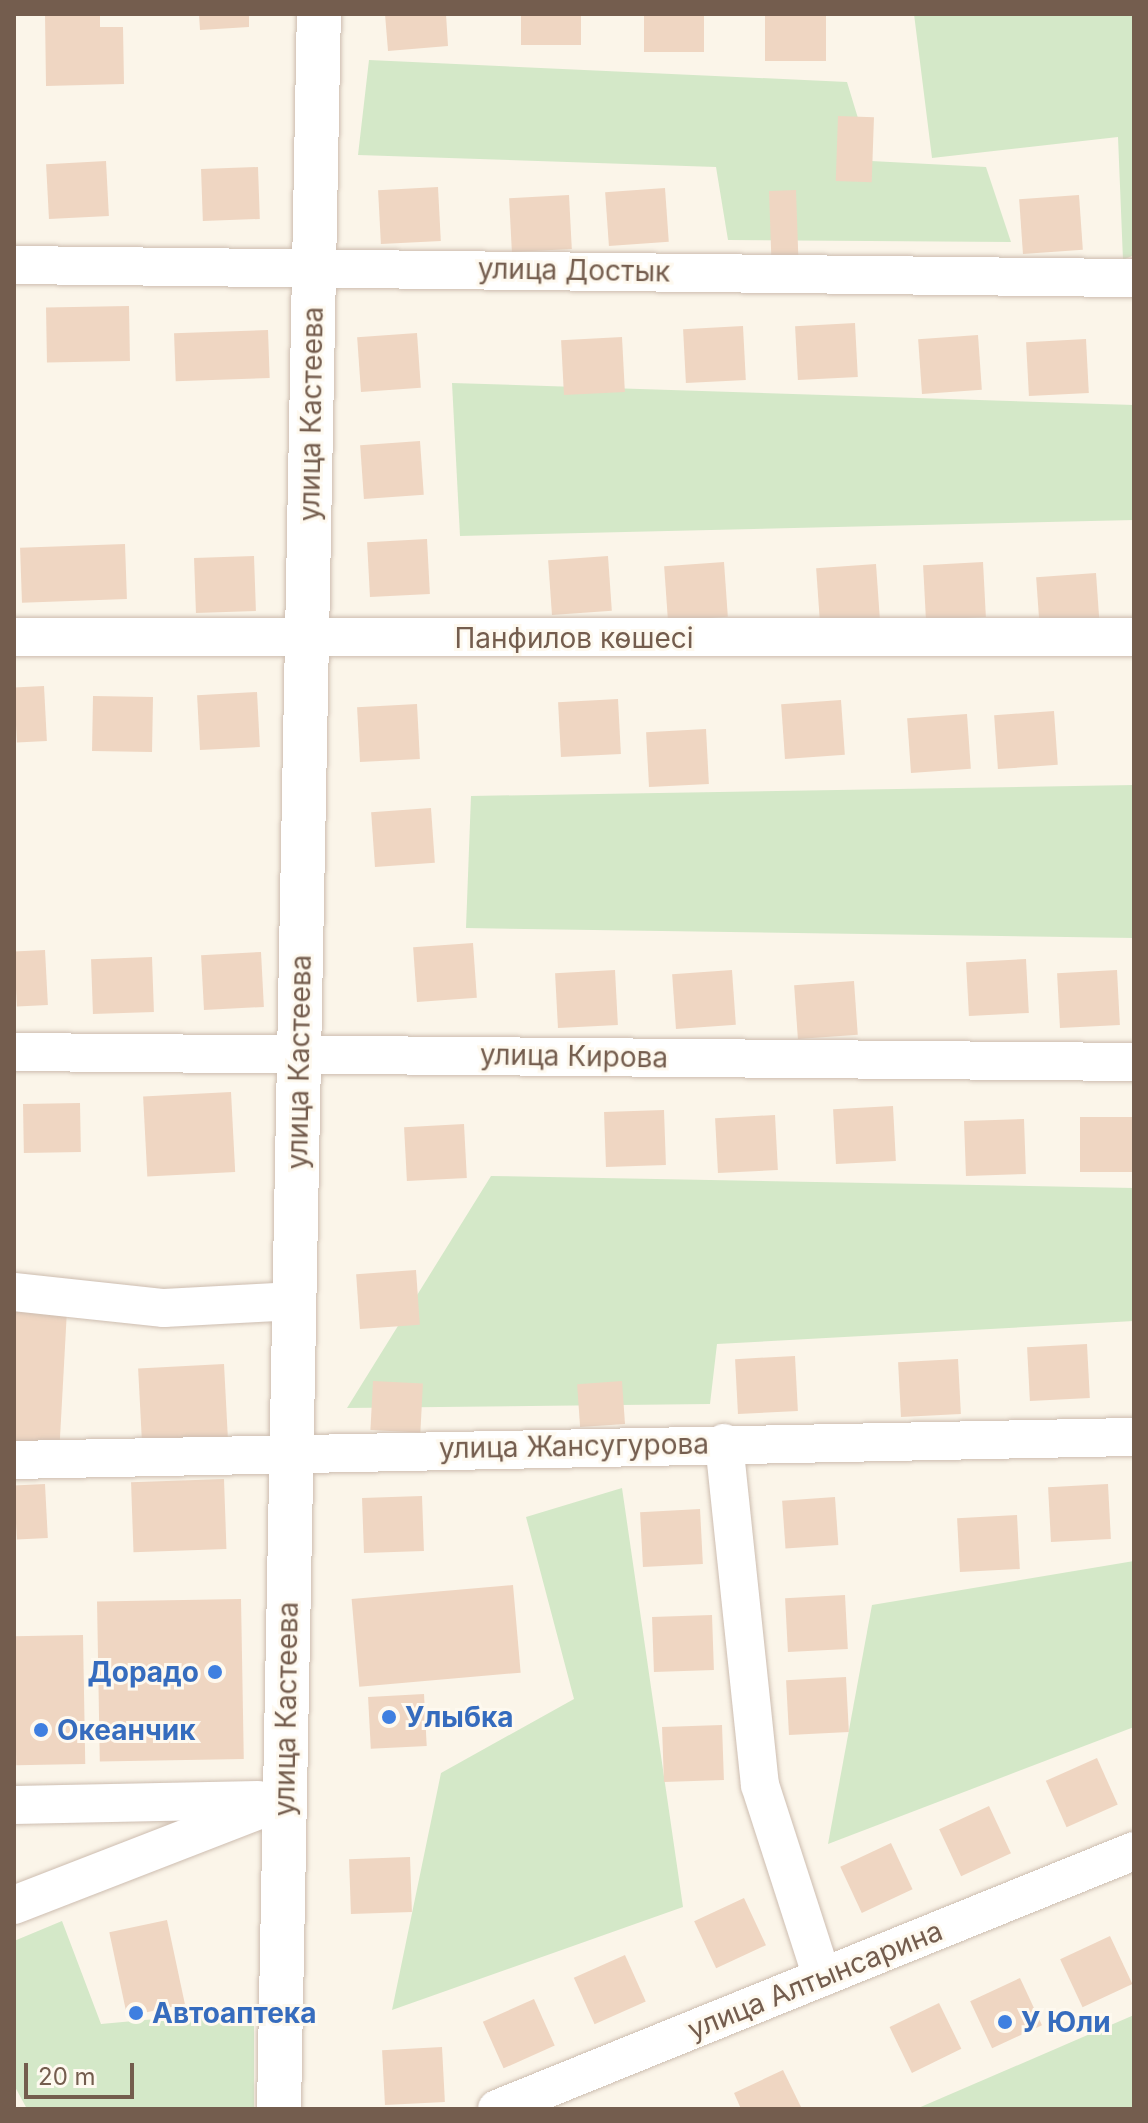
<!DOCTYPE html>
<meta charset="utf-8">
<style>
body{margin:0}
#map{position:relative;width:1148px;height:2123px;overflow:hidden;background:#fbf5e9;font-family:Inter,sans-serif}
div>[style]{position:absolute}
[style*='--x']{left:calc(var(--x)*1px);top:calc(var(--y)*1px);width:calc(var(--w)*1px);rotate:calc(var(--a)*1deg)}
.green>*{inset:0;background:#d4e8c8}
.building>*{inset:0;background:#efd6c2;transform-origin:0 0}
.roads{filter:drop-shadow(0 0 2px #cdbdb0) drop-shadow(0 0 2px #cdbdb0)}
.minor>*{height:38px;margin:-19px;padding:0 19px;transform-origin:19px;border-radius:19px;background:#fff}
.tertiary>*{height:44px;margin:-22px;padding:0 22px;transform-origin:22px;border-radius:22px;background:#fff}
.dots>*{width:22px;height:22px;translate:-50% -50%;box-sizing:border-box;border:4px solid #fef9ef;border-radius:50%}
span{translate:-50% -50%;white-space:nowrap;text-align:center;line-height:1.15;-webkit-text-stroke:6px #fef9ef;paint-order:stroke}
.street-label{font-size:28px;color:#745d4e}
.shop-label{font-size:28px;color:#366cbe;font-weight:700}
.right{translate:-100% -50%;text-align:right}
.left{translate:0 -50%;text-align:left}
.frame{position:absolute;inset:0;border:16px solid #745d4e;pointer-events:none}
.scale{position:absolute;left:24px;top:2063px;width:110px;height:36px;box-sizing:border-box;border:4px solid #745d4e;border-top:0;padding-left:10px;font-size:24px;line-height:28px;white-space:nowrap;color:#745d4e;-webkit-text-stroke:6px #fef9ef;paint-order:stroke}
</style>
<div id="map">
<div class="green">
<i style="clip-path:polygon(914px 14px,1134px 14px,1134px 255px,1123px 260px,1118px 137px,932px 158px)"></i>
<i style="clip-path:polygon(369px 60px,847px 82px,871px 161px,986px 167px,1011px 242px,728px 240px,716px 167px,358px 155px)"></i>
<i style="clip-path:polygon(452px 383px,1134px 405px,1134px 520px,460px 536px)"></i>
<i style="clip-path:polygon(1134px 785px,1134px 938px,466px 928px,471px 796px)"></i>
<i style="clip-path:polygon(491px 1176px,1134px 1188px,1134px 1321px,717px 1344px,710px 1404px,347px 1408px)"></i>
<i style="clip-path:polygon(622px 1488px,683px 1907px,392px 2010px,441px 1773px,574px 1699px,526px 1517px)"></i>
<i style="clip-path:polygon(1134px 1561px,1134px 1727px,828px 1844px,872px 1605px)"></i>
<i style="clip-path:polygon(62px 1921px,101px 2024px,254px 2010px,254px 2109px,27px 2109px,14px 2085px,14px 1941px)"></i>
<i style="clip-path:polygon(1134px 2015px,1134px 2109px,916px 2109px)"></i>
</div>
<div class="building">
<i style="clip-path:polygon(45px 14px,100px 14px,100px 27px,123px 27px,124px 84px,46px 86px)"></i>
<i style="clip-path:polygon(199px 14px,249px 14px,249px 27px,200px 30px)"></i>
<i style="clip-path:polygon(385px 14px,446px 14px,448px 46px,388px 51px)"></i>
<i style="left:521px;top:14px;width:60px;height:31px"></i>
<i style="left:644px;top:14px;width:60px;height:38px"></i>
<i style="left:765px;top:14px;width:61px;height:47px"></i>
<i style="left:838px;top:116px;width:36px;height:65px;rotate:2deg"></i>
<i style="left:106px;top:161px;width:55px;height:60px;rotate:87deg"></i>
<i style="left:258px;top:167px;width:52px;height:57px;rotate:88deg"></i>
<i style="left:438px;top:187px;width:54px;height:60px;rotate:87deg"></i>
<i style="left:665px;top:188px;width:54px;height:60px;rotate:86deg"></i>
<i style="left:796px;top:190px;width:69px;height:27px;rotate:88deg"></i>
<i style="left:569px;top:195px;width:54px;height:60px;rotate:87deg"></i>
<i style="left:1079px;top:195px;width:55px;height:60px;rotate:86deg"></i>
<i style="left:129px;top:306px;width:55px;height:83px;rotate:89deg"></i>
<i style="left:855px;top:323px;width:54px;height:60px;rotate:87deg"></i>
<i style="left:743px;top:326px;width:54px;height:60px;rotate:87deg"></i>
<i style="left:268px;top:330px;width:48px;height:94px;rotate:88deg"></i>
<i style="left:417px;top:333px;width:55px;height:60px;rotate:86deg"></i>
<i style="left:978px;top:335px;width:55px;height:60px;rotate:86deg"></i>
<i style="left:622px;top:337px;width:55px;height:61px;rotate:87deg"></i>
<i style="left:1086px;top:339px;width:54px;height:60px;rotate:87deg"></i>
<i style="left:420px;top:441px;width:54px;height:60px;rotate:86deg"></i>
<i style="left:427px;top:539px;width:55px;height:60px;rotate:87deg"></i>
<i style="left:125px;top:544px;width:55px;height:105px;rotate:88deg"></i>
<i style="left:254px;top:556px;width:55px;height:60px;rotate:88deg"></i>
<i style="left:608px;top:556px;width:55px;height:60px;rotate:86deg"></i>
<i style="left:724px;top:562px;width:55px;height:60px;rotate:86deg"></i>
<i style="left:983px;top:562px;width:55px;height:60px;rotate:87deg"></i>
<i style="left:876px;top:564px;width:55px;height:60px;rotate:86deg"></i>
<i style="left:1096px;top:573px;width:54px;height:60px;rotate:86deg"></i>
<i style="left:44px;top:686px;width:55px;height:30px;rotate:87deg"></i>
<i style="left:257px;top:692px;width:55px;height:60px;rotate:87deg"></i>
<i style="left:93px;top:696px;width:60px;height:55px;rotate:1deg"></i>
<i style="left:618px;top:699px;width:55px;height:60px;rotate:87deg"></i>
<i style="left:841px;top:700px;width:55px;height:60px;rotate:86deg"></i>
<i style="left:417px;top:704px;width:55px;height:60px;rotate:87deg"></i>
<i style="left:1054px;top:711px;width:54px;height:60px;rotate:86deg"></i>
<i style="left:967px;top:714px;width:55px;height:60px;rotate:86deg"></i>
<i style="left:706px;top:729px;width:55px;height:60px;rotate:87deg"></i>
<i style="left:431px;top:808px;width:55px;height:60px;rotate:86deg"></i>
<i style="left:473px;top:943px;width:55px;height:60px;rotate:86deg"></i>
<i style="left:45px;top:950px;width:55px;height:31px;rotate:87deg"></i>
<i style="left:261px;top:952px;width:55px;height:60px;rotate:87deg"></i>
<i style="left:152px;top:957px;width:55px;height:61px;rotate:88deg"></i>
<i style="left:1026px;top:959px;width:54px;height:60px;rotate:87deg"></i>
<i style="left:615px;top:970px;width:55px;height:60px;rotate:87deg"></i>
<i style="left:732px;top:970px;width:55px;height:60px;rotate:86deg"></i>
<i style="left:1117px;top:970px;width:55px;height:60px;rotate:87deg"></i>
<i style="left:854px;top:981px;width:54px;height:60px;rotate:86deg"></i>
<i style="left:231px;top:1092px;width:80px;height:88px;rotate:87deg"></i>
<i style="left:80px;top:1103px;width:49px;height:57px;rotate:89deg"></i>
<i style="left:893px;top:1106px;width:55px;height:60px;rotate:87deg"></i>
<i style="left:664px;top:1110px;width:55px;height:60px;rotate:88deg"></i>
<i style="left:775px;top:1115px;width:55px;height:60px;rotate:87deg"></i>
<i style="left:1134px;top:1117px;width:55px;height:54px;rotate:90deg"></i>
<i style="left:1024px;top:1119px;width:55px;height:60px;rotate:88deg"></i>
<i style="left:464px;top:1124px;width:54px;height:60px;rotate:87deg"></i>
<i style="left:416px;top:1270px;width:55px;height:60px;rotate:86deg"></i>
<i style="clip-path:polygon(14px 1308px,67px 1310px,59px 1456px,14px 1454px)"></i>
<i style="left:1087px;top:1344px;width:54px;height:60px;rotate:87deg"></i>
<i style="left:795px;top:1356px;width:55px;height:60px;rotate:87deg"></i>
<i style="left:958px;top:1359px;width:55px;height:60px;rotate:87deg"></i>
<i style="left:224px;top:1364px;width:78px;height:86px;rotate:87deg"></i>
<i style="left:373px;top:1381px;width:50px;height:49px;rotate:3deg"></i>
<i style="left:622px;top:1381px;width:43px;height:45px;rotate:86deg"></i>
<i style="left:224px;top:1479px;width:70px;height:93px;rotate:88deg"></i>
<i style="left:45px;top:1484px;width:54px;height:31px;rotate:87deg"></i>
<i style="left:1108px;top:1484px;width:55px;height:60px;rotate:87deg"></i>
<i style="left:422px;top:1496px;width:55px;height:60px;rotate:88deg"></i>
<i style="left:835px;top:1497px;width:48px;height:53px;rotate:86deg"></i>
<i style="left:700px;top:1509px;width:55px;height:60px;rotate:87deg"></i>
<i style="left:1017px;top:1515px;width:54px;height:60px;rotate:87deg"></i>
<i style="left:513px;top:1585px;width:88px;height:162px;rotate:85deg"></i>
<i style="left:845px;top:1595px;width:54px;height:60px;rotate:87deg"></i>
<i style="left:241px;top:1599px;width:160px;height:144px;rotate:89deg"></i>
<i style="left:712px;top:1615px;width:55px;height:60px;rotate:88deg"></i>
<i style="left:83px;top:1635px;width:129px;height:69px;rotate:89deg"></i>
<i style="left:846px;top:1677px;width:55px;height:60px;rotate:87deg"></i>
<i style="left:424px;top:1694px;width:52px;height:56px;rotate:87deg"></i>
<i style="left:722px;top:1725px;width:55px;height:60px;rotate:88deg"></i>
<i style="left:1097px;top:1758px;width:51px;height:56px;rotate:66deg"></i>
<i style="left:989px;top:1806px;width:52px;height:55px;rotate:65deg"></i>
<i style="left:891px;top:1843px;width:51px;height:56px;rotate:65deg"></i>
<i style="left:410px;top:1857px;width:55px;height:61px;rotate:88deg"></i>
<i style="left:744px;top:1898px;width:52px;height:55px;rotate:65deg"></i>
<i style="left:167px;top:1920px;width:86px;height:59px;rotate:78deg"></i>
<i style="left:1110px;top:1936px;width:53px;height:55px;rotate:65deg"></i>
<i style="left:625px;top:1955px;width:51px;height:56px;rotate:66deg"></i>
<i style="left:1020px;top:1978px;width:52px;height:55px;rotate:65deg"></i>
<i style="left:534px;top:1999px;width:51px;height:56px;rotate:66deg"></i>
<i style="left:939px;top:2003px;width:51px;height:55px;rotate:64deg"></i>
<i style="left:442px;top:2047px;width:55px;height:60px;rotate:87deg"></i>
<i style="clip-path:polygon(783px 2070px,802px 2109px,741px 2109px,734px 2093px)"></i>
</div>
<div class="roads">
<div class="minor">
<i style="--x:14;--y:265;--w:1120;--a:0.67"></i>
<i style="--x:14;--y:637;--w:1120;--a:0"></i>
<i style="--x:14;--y:1052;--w:1120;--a:0.51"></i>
<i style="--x:14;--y:1292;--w:151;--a:6.1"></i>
<i style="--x:164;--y:1308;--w:131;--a:-3.1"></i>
<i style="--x:724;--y:1443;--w:344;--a:84"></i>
<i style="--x:760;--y:1785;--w:202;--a:72.1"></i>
<i style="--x:14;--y:1460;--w:1120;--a:-1.18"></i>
<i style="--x:14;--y:1805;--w:244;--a:-1.2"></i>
<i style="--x:14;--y:1905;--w:291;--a:-21.2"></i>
<i style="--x:497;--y:2109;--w:687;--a:-22.05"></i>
</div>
<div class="tertiary">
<i style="--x:279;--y:2109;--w:2095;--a:-88.91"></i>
</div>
</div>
<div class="dots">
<i style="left:215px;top:1672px;background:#3f7fe0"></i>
<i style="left:389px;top:1717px;background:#3f7fe0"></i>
<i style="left:41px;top:1730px;background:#3f7fe0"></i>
<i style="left:136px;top:2013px;background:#3f7fe0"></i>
<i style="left:1005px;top:2022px;background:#3f7fe0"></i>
</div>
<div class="street-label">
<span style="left:574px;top:270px;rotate:1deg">улица Достык</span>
<span style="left:311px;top:414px;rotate:-89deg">улица Кастеева</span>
<span style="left:574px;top:638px">Панфилов көшесі</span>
<span style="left:574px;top:1056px;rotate:1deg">улица Кирова</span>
<span style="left:299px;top:1062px;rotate:-89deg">улица Кастеева</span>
<span style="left:574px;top:1446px;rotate:-1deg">улица Жансугурова</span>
<span style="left:286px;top:1709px;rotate:-89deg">улица Кастеева</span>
<span style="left:815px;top:1980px;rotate:-22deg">улица Алтынсарина</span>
</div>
<div class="shop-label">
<span class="right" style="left:199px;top:1672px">Дорадо</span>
<span class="left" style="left:405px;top:1717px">Улыбка</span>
<span class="left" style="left:57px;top:1730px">Океанчик</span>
<span class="left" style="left:152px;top:2013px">Автоаптека</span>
<span class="left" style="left:1021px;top:2022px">У Юли</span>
</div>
<div class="frame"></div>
<div class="scale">20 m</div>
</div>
